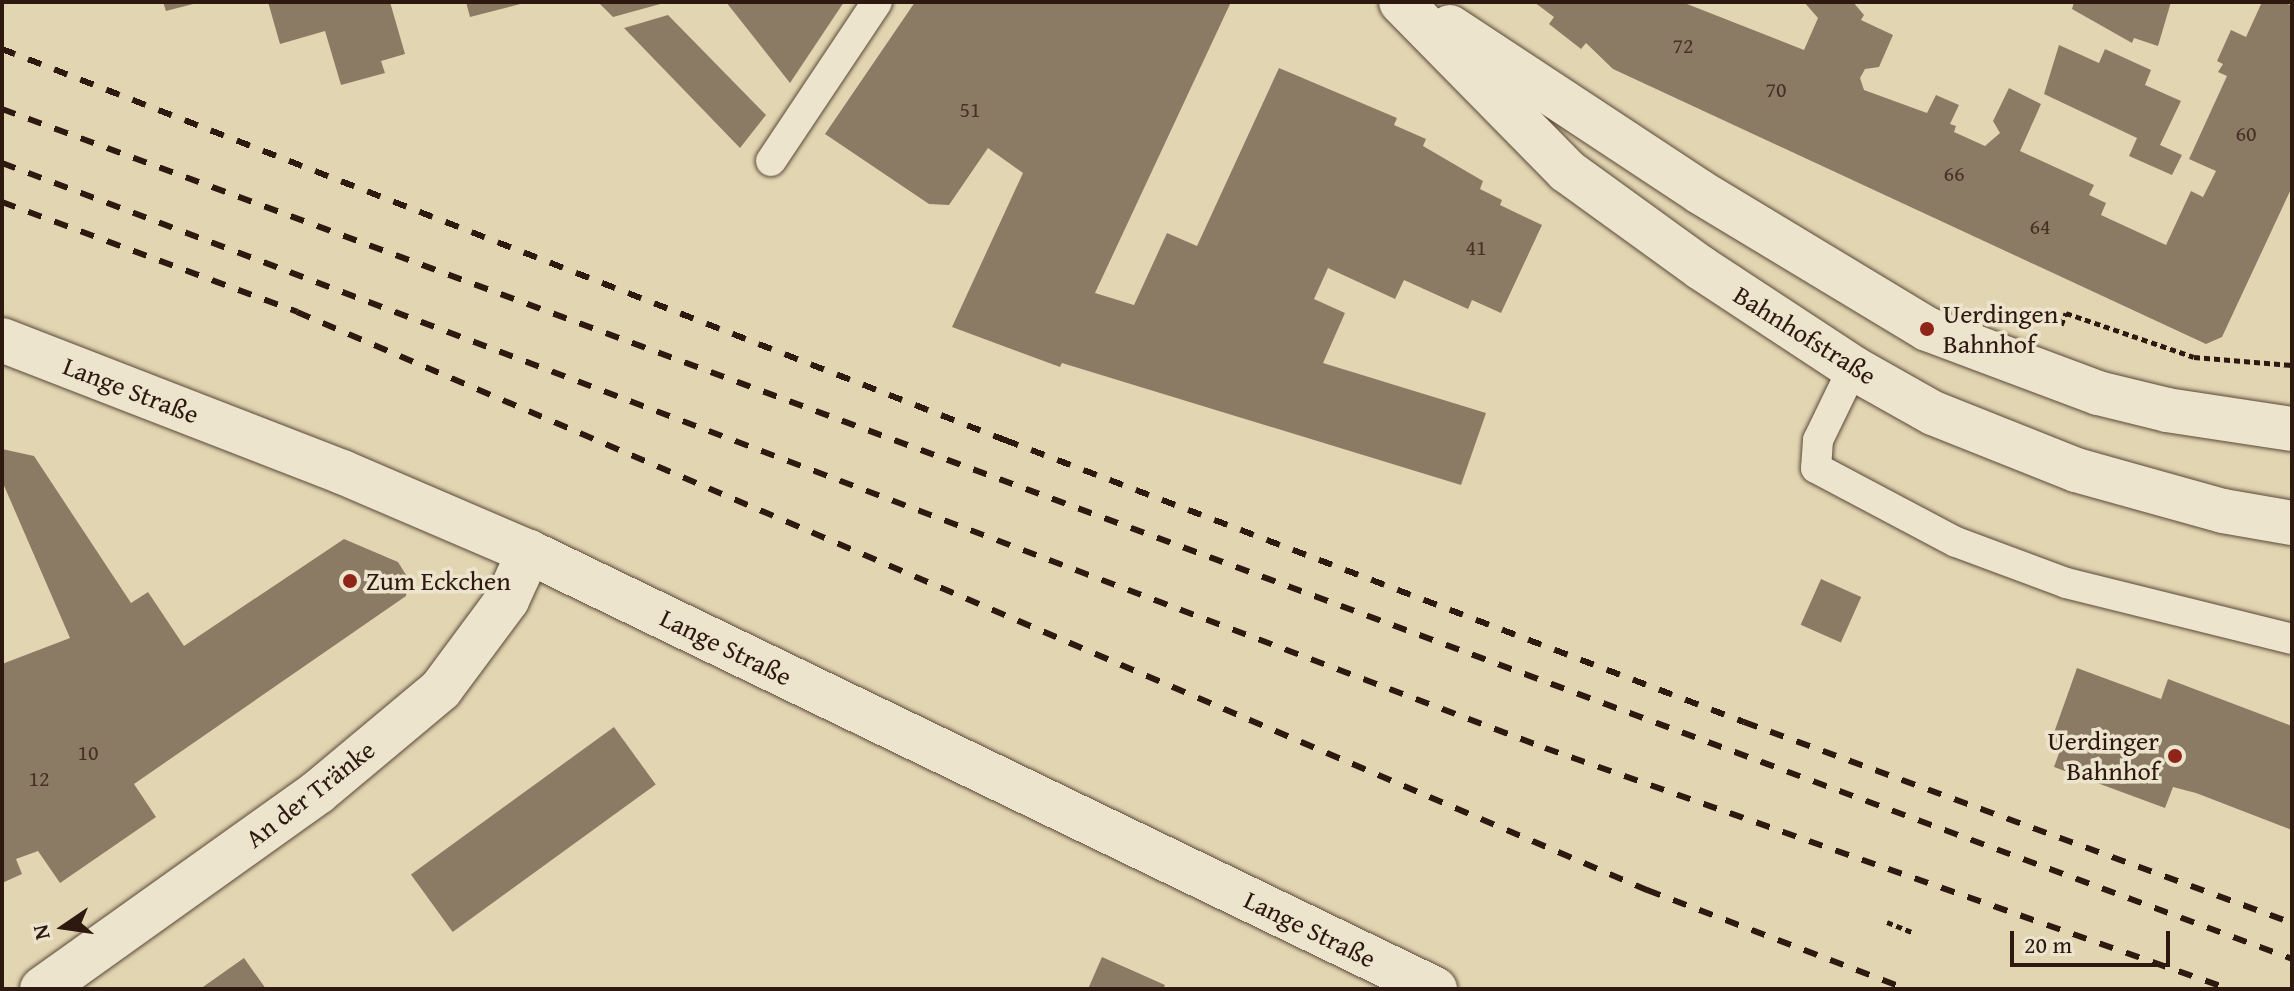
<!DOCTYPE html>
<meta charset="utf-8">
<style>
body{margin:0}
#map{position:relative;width:2294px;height:991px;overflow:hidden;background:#e2d6b2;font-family:"Gentium Book Plus",serif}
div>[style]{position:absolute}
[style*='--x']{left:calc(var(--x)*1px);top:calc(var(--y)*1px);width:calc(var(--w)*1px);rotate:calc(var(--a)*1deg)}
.building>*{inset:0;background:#8c7b64;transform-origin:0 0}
.path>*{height:5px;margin-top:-2.5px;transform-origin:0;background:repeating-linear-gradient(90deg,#2e1910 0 6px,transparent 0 10px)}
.roads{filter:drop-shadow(0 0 2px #5b4838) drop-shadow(0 0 2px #5b4838)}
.lane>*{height:30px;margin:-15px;padding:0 15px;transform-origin:15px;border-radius:15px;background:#ece4cd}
.street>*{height:44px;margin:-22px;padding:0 22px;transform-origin:22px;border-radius:22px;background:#ece4cd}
.secondary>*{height:44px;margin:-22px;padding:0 22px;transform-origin:22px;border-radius:22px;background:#ece4cd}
.rail>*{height:6px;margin-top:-3px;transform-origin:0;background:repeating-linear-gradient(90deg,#2e1910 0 14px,transparent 0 28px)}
.dots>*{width:22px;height:22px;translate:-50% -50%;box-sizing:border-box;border:4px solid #ece4cd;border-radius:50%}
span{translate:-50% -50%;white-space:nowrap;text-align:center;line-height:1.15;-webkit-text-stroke:7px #ece4cd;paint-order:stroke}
.number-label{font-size:22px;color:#463225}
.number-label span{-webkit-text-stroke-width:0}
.poi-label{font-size:26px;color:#2e1910}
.left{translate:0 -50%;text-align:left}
.right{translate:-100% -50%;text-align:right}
.street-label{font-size:26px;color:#2e1910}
.frame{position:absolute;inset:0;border:4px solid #2e1910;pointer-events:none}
.north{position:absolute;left:24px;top:887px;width:80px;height:80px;-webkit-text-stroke:6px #ece4cd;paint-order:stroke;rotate:257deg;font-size:22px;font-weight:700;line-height:32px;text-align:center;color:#2e1910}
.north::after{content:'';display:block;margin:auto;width:28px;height:36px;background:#2e1910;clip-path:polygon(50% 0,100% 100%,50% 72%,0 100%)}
.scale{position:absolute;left:2010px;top:931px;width:160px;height:36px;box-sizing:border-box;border:4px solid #2e1910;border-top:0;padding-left:10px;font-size:24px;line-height:28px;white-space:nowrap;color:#2e1910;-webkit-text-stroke:6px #ece4cd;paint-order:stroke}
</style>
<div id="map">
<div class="building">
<i style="clip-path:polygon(163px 2px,196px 2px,197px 3px,166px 11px)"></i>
<i style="clip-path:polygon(268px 2px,390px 2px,405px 54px,381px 61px,385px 73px,341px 85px,325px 31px,280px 44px)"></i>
<i style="clip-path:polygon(466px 2px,524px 2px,524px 3px,470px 17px)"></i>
<i style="clip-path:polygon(598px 2px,664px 2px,664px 3px,613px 17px)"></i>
<i style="clip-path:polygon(726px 2px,844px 2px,790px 83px)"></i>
<i style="clip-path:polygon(915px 2px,1231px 2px,1095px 293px,1134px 305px,1167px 233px,1197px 246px,1279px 68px,1397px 118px,1394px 125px,1426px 139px,1423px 146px,1483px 181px,1480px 189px,1502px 200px,1500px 205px,1542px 225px,1501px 313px,1472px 300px,1468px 309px,1404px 280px,1395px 299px,1328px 268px,1314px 299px,1345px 313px,1323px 363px,1486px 413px,1461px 485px,1062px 363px,1060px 367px,952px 327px,1023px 173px,988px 148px,949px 205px,929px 204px,825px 134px)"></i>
<i style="clip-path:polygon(1534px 2px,1682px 2px,1804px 50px,1818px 18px,1804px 2px,1853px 2px,1864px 15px,1861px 20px,1893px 35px,1879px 67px,1865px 69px,1860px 78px,1864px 90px,1927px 113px,1936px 95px,1959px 105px,1950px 124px,1956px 126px,1954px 132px,1985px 146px,2000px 133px,1993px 121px,2009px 88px,2041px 104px,2020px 151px,2094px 185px,2089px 195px,2106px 203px,2101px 215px,2166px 245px,2191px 191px,2203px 197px,2216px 171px,2189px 159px,2227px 76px,2218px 72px,2223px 64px,2217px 61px,2231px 30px,2246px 37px,2262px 2px,2284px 2px,2292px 6px,2292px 187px,2222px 337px,2206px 344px,1613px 69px,1586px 43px,1581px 49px,1549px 24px,1554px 17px)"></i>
<i style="clip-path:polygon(2074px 2px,2171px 2px,2158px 46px,2134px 38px,2132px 43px,2072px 9px)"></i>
<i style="clip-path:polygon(668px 15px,766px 115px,740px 148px,624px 28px)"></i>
<i style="clip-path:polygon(2059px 45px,2099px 63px,2105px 49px,2151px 70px,2145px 85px,2181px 101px,2160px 145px,2182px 155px,2172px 175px,2129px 156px,2137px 138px,2044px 94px)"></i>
<i style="clip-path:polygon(2px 449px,34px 456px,131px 603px,148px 592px,184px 646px,344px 539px,398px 562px,408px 578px,406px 596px,134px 784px,156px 817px,60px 883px,38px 851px,16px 859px,22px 874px,2px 883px,2px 664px,70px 638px,2px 481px)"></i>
<i style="left:1821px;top:579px;width:44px;height:50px;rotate:24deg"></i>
<i style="clip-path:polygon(2077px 668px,2161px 699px,2168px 679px,2292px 726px,2292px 830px,2196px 793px,2173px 787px,2165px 808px,2054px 767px,2062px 745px,2051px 741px)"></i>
<i style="left:614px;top:727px;width:71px;height:251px;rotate:54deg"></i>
<i style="clip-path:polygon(1102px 957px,1165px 985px,1163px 989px,1088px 989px)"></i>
<i style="clip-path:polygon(244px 958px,266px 989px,200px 989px)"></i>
</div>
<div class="path">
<i style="--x:2061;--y:325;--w:13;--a:-67"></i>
<i style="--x:2066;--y:313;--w:135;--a:19"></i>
<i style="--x:2194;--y:357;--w:98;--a:4.7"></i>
<i style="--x:1887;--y:922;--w:29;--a:22"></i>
</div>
<div class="roads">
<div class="lane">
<i style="--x:771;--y:161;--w:191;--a:-56.3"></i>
<i style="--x:1853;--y:368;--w:80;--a:115.9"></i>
<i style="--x:1818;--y:440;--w:28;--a:94"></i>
<i style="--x:1816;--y:468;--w:158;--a:27.9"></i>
<i style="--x:1956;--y:542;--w:117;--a:20.4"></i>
<i style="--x:2066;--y:583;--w:233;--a:13.9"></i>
</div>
<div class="street">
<i style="--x:42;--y:989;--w:339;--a:-35.5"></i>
<i style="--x:318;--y:792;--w:160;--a:-39.9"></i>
<i style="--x:441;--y:689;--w:111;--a:-53.4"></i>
<i style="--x:507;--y:600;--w:53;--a:-65.4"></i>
</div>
<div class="secondary">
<i style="--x:1401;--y:2;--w:237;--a:45.5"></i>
<i style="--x:1567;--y:171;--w:165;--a:35.9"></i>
<i style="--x:1701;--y:268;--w:182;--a:33.3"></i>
<i style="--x:1853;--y:368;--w:92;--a:29.4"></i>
<i style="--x:1933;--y:413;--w:154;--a:21.7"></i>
<i style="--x:2076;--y:470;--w:153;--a:15.6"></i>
<i style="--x:2223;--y:511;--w:70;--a:9.9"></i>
<i style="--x:1450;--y:27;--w:300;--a:33.4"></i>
<i style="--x:1700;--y:192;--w:265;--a:31.1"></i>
<i style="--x:1927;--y:329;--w:183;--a:20.5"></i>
<i style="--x:2098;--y:393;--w:71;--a:13.8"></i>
<i style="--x:2167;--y:410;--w:126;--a:8.6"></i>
<i style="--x:2;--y:340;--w:365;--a:21.2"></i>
<i style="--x:342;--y:472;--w:203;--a:23.2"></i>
<i style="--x:529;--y:552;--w:1006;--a:25.75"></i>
</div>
</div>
<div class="rail">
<i style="--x:2;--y:49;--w:1077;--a:21.3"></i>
<i style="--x:1005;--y:440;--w:791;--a:20.89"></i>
<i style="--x:1744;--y:722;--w:584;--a:20.14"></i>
<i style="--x:2;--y:109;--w:2443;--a:20.36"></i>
<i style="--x:2;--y:163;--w:1650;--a:20.76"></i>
<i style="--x:1545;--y:748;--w:725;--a:19.41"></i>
<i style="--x:2;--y:202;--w:315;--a:20.4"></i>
<i style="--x:297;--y:312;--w:1469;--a:23.18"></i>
<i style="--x:1647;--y:890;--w:277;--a:20.9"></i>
</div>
<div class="dots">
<i style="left:1927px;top:329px;background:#8f2418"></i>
<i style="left:350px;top:581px;background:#8f2418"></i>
<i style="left:2175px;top:756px;background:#8f2418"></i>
</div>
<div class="number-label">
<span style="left:1683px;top:46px">72</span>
<span style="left:1776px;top:90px">70</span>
<span style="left:970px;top:110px">51</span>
<span style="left:2246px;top:134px">60</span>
<span style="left:1954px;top:174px">66</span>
<span style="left:2040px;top:227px">64</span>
<span style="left:1476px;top:248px">41</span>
<span style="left:88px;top:753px">10</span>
<span style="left:39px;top:779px">12</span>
</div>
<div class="poi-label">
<span class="left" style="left:1943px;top:329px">Uerdingen<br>Bahnhof</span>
<span class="left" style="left:366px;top:581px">Zum Eckchen</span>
<span class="right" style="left:2159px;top:756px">Uerdinger<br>Bahnhof</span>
</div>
<div class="street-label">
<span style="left:1805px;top:335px;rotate:32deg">Bahnhofstraße</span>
<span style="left:131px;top:390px;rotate:21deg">Lange Straße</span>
<span style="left:726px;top:647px;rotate:26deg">Lange Straße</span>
<span style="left:310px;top:794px;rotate:-38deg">An der Tränke</span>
<span style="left:1310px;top:929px;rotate:26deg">Lange Straße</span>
</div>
<div class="frame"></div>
<div class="north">N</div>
<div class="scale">20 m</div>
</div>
